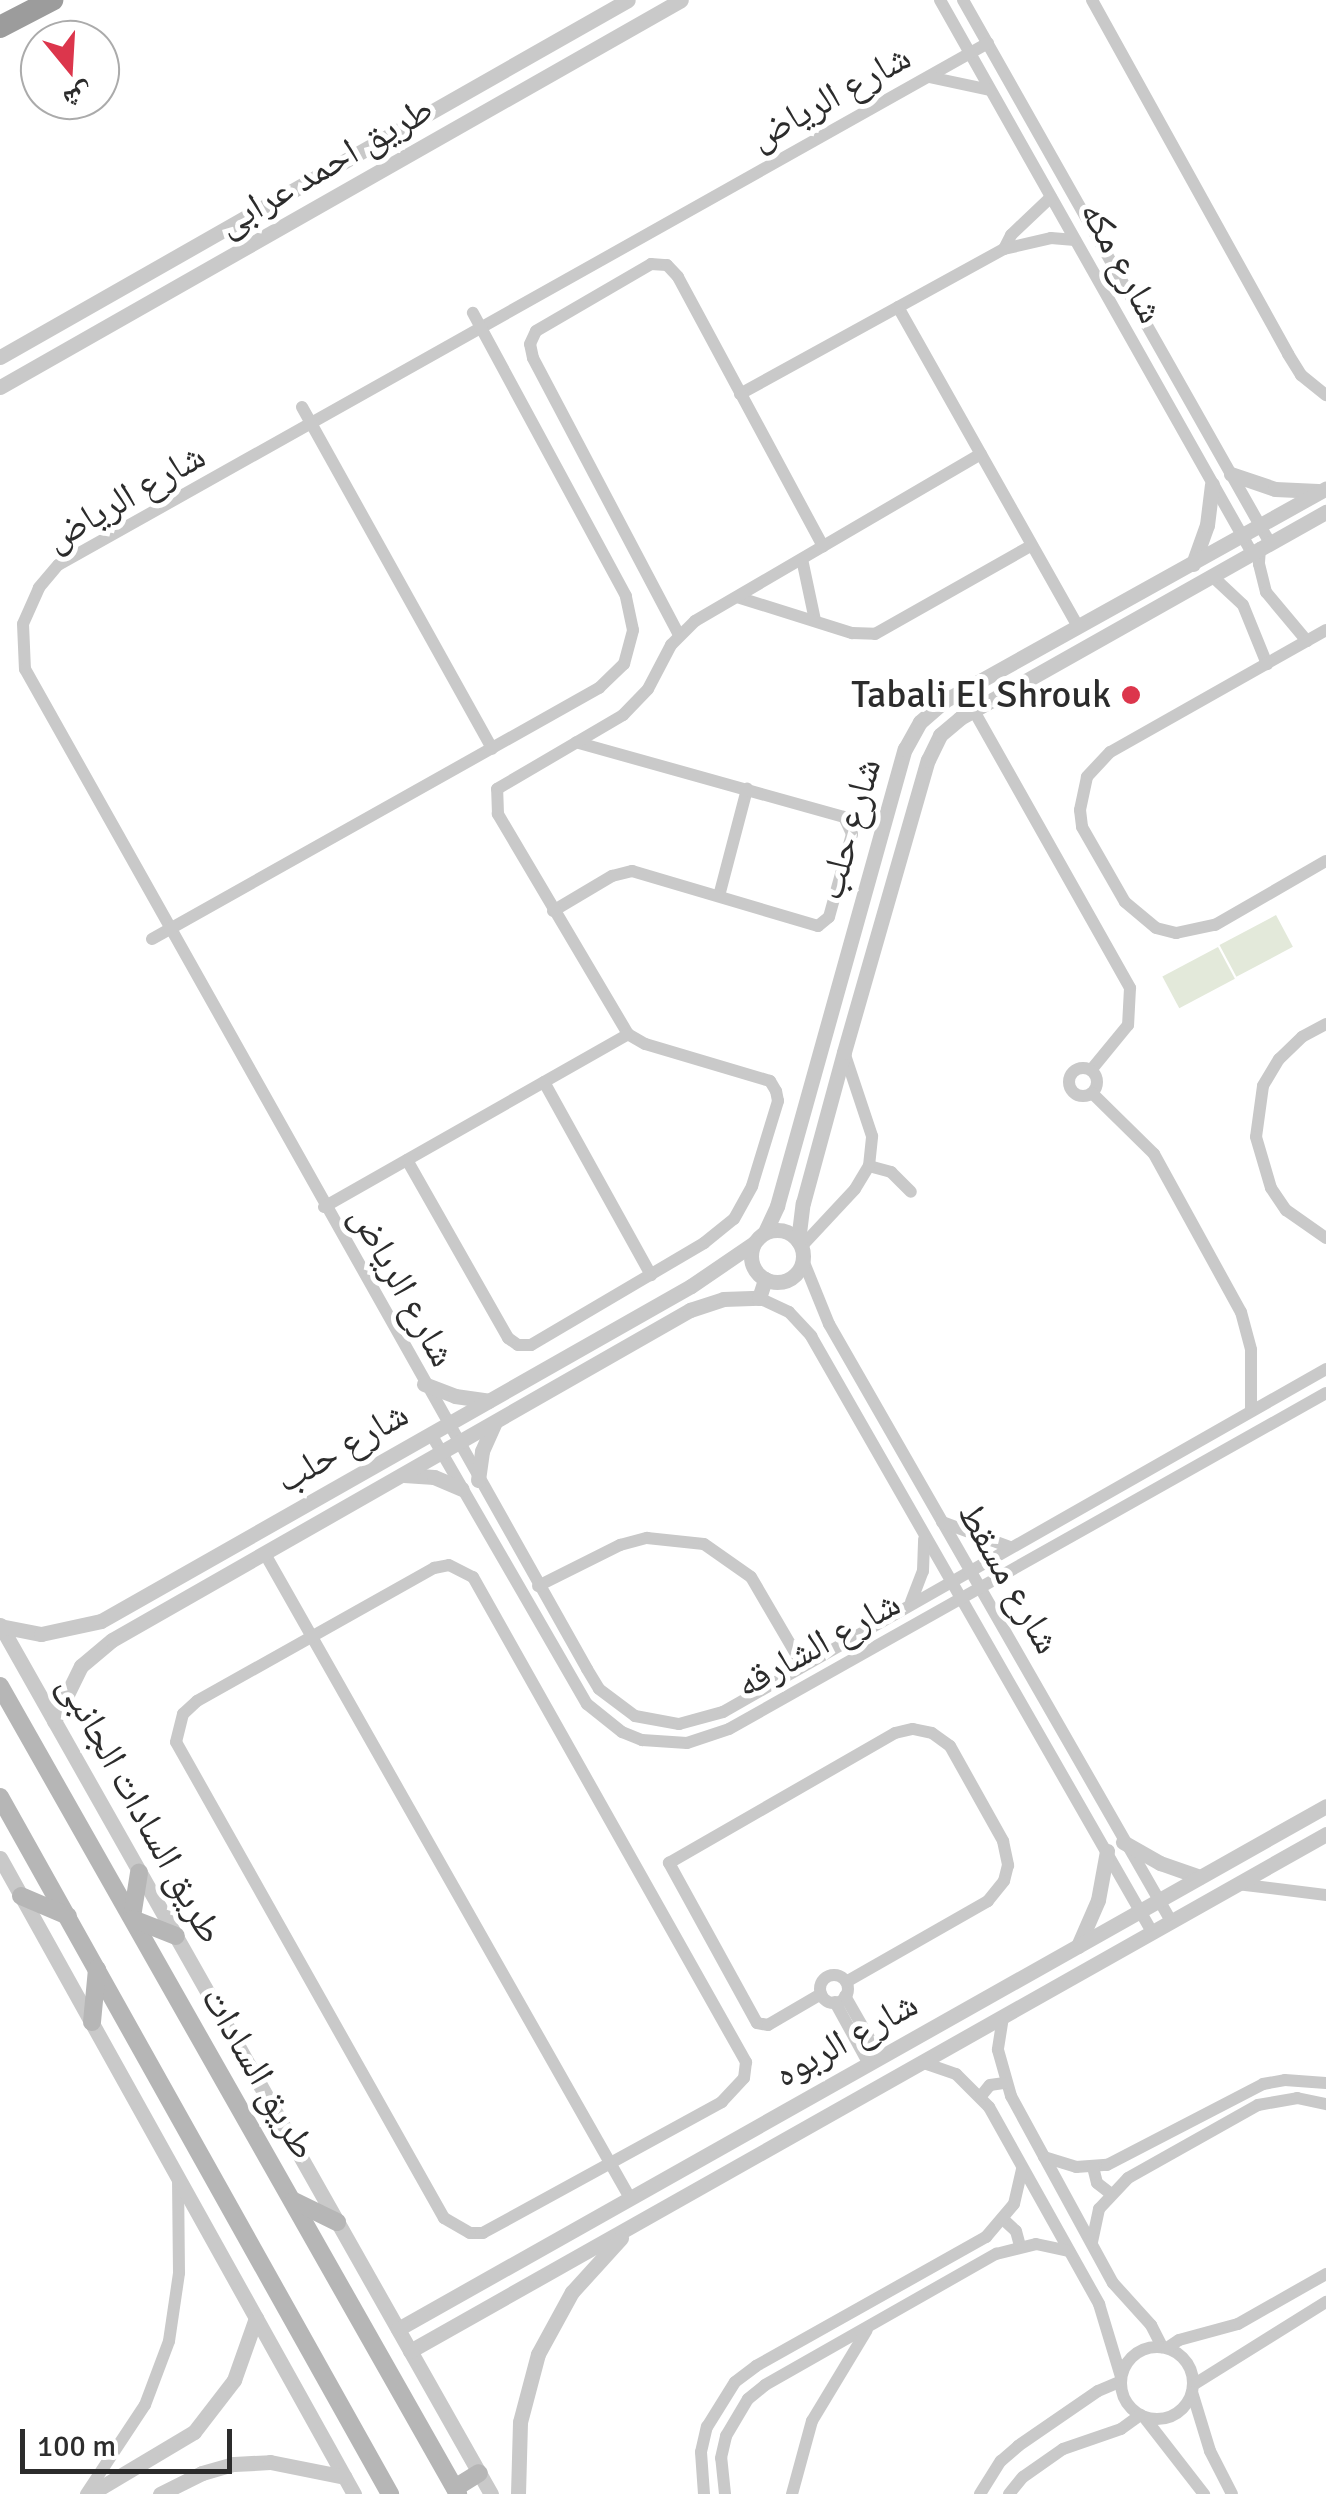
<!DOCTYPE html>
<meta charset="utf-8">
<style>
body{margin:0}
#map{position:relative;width:1326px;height:2494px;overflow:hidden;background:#fff;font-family:Signika,"Noto Naskh Arabic",sans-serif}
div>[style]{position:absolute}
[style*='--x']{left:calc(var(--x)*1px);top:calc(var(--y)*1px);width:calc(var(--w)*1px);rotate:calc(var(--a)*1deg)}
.green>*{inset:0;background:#e3e9da;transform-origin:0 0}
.minor>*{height:12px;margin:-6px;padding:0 6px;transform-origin:6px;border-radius:6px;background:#c9c9c9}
.minor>.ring{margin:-6px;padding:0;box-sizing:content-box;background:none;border:12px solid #c9c9c9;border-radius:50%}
.tertiary>*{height:15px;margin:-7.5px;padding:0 7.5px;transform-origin:7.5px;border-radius:7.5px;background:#c9c9c9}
.tertiary>.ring{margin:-7.5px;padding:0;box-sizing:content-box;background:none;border:15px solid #c9c9c9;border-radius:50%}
.secondary>*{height:18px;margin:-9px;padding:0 9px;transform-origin:9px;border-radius:9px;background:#b6b6b6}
.trunk>*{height:22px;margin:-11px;padding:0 11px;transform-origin:11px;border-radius:11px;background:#9c9c9c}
.dots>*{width:28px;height:28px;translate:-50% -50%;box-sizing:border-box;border:5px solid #fff;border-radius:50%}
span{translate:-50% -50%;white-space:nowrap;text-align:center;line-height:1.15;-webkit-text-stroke:10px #fff;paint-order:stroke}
.street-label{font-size:38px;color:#2c2c2c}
.poi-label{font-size:38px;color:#2c2c2c}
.right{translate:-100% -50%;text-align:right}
.north{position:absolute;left:20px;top:20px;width:100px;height:100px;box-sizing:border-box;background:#fff;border:2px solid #ababab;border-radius:50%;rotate:162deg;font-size:28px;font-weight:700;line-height:40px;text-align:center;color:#2c2c2c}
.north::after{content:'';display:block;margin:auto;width:35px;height:45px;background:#dc364c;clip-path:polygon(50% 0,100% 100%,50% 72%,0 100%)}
.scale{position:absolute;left:20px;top:2429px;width:212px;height:45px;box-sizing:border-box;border:5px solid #2c2c2c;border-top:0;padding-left:12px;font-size:30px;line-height:35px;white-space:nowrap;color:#2c2c2c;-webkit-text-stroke:8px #fff;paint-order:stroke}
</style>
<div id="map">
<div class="green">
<i style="left:1276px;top:915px;width:36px;height:64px;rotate:62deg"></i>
<i style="left:1218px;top:947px;width:36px;height:63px;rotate:62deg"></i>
</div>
<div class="minor">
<i style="--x:940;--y:0;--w:635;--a:60.57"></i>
<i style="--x:963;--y:0;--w:624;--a:60.52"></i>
<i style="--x:1092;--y:0;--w:405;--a:61"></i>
<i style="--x:1288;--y:354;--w:25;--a:58"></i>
<i style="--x:1301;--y:375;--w:32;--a:39"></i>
<i style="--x:988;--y:43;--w:1066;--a:150.69"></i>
<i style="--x:58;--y:565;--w:30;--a:130"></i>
<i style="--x:39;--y:588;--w:39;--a:114"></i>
<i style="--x:23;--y:624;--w:45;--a:87.5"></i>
<i style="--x:25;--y:669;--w:1147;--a:60.66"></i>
<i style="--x:587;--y:1669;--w:23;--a:59"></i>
<i style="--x:599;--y:1689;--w:45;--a:36.9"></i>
<i style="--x:635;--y:1716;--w:45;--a:10.3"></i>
<i style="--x:679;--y:1724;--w:46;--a:-15.3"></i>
<i style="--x:723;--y:1712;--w:694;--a:-29.63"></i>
<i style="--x:929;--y:77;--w:62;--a:12"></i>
<i style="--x:1004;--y:249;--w:16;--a:-63"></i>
<i style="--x:1011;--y:235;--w:55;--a:-43.5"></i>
<i style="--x:898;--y:307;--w:367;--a:60.6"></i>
<i style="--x:740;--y:394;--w:301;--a:-28.8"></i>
<i style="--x:1004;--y:249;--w:48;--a:-13.2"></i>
<i style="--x:1051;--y:238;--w:24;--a:5"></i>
<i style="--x:302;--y:407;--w:391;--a:60.9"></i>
<i style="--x:1260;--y:548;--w:16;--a:94"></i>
<i style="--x:1259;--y:564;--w:29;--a:76"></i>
<i style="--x:1266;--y:592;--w:64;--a:50.1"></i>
<i style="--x:802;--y:559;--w:62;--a:78"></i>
<i style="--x:1212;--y:576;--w:42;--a:43.1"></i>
<i style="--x:1243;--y:605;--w:64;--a:67.9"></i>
<i style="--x:737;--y:597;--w:121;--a:17.4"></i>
<i style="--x:852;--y:633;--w:23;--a:2"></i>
<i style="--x:875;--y:634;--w:180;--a:-29.5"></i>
<i style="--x:1326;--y:630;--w:248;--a:150.5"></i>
<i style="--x:1110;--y:752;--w:34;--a:133"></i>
<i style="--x:1087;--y:777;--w:34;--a:102"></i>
<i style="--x:1080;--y:810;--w:17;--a:83"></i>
<i style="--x:1082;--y:827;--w:86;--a:60.2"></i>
<i style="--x:1125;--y:902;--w:40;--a:40"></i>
<i style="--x:1156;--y:928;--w:21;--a:14"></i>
<i style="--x:1176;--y:933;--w:40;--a:-12"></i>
<i style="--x:1215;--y:925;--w:128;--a:-30"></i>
<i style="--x:679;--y:635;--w:313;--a:-117.8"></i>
<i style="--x:533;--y:358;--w:14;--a:-102"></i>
<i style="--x:530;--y:344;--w:14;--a:-65"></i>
<i style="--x:536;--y:331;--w:133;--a:-30.2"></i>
<i style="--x:651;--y:264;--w:16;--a:4"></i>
<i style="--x:667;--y:265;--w:16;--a:47"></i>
<i style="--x:678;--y:277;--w:306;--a:61.7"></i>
<i style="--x:974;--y:711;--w:318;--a:60.6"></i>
<i style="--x:1130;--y:988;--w:37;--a:93"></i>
<i style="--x:1128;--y:1025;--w:58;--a:129.4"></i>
<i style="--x:719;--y:896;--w:111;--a:-75.3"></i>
<i style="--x:553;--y:911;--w:69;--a:-30.7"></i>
<i style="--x:612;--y:876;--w:21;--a:-14"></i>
<i style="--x:632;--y:871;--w:194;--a:16.5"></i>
<i style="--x:818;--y:926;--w:14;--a:-39"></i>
<i style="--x:829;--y:917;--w:86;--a:-74.5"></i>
<i style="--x:852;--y:834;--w:19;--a:-115"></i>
<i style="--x:844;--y:817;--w:278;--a:-164.4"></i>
<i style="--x:152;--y:939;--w:513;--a:-29.32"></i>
<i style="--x:599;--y:688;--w:35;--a:-44"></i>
<i style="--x:624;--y:664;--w:35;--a:-75"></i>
<i style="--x:633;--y:630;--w:35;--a:-102"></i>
<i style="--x:626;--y:596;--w:322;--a:-118.4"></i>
<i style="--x:1326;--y:1024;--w:27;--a:152"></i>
<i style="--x:1302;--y:1037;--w:32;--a:136"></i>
<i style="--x:1279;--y:1059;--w:31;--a:121"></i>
<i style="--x:1263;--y:1086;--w:51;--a:97.8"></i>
<i style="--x:1256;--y:1137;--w:53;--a:73.6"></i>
<i style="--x:1271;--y:1188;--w:27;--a:56"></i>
<i style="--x:1286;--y:1210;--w:49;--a:35"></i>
<i class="ring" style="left:1069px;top:1068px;width:16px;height:16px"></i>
<i style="--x:544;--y:1082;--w:221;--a:61"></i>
<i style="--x:1092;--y:1093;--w:87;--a:44.5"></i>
<i style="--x:1154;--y:1154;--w:180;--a:61.2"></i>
<i style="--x:1241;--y:1312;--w:39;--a:75"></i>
<i style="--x:1251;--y:1350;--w:61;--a:90"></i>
<i style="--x:407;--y:1160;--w:205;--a:60.4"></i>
<i style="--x:508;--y:1338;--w:12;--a:35"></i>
<i style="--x:518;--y:1345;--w:13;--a:0"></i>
<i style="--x:531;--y:1345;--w:201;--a:-30.5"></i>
<i style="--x:704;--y:1243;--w:38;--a:-39"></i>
<i style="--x:734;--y:1219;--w:38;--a:-61"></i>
<i style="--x:752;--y:1186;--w:89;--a:-73"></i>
<i style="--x:778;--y:1101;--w:10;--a:-101"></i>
<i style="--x:776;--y:1091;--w:12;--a:-121"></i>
<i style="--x:770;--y:1081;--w:130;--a:-163.5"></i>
<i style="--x:645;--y:1044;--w:20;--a:-150"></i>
<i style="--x:628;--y:1034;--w:256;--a:-120.6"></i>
<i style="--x:498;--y:814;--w:25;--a:-92"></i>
<i style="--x:497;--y:789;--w:146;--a:-30.4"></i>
<i style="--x:623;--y:715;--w:36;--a:-46"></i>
<i style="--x:648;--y:689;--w:50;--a:-62.4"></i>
<i style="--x:671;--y:645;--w:34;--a:-45"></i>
<i style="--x:695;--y:621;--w:331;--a:-30.3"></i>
<i style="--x:869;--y:1166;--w:23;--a:15"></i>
<i style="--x:891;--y:1172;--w:28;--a:45"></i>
<i style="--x:324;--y:1207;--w:350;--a:-29.6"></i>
<i style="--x:801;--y:1247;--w:79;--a:-47"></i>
<i style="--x:855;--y:1189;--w:27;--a:-59"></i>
<i style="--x:869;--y:1166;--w:30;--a:-84"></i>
<i style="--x:872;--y:1136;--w:89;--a:-108.4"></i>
<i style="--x:803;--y:1260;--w:69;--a:67.9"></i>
<i style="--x:829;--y:1324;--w:688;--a:60.19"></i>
<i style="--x:759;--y:1298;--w:33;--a:25"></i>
<i style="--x:789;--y:1312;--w:33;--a:47"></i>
<i style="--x:811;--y:1336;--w:687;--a:60.22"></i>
<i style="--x:431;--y:1434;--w:312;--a:60"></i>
<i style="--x:587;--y:1704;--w:45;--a:38.7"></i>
<i style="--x:622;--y:1732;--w:22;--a:22"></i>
<i style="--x:642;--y:1740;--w:45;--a:3.8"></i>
<i style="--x:687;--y:1743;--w:44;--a:-18.4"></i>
<i style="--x:729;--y:1729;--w:685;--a:-29.37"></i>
<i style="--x:942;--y:1522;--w:72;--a:20.2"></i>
<i style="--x:265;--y:1554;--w:740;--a:60.46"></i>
<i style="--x:449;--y:1565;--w:27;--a:27"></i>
<i style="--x:473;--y:1577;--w:557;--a:60.63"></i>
<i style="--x:746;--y:2062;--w:16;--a:97"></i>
<i style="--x:744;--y:2078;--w:33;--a:133"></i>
<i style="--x:722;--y:2102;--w:273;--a:151.3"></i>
<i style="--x:483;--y:2233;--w:13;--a:180"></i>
<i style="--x:470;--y:2233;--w:30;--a:-150"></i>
<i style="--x:444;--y:2218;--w:546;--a:-119.38"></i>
<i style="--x:176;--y:1742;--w:29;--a:-76"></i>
<i style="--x:183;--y:1714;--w:19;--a:-43"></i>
<i style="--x:197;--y:1701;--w:272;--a:-29.3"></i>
<i style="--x:434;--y:1568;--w:15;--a:-11"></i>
<i style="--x:538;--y:1586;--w:92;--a:-26.6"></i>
<i style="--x:620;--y:1545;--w:28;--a:-15"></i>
<i style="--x:647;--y:1538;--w:57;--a:6"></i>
<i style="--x:704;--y:1544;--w:57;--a:35.1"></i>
<i style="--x:751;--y:1577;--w:103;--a:59.7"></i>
<i style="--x:911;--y:1602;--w:33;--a:-69"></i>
<i style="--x:923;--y:1571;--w:32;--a:-88"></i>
<i style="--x:1237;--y:1884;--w:90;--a:7"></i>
<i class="ring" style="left:820px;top:1975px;width:16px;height:16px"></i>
<i style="--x:821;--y:1994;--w:61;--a:149.7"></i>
<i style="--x:768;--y:2025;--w:11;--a:-170"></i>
<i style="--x:757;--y:2023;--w:183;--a:-118.8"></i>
<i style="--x:669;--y:1863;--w:261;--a:-29.9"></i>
<i style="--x:895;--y:1733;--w:18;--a:-13"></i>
<i style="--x:913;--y:1729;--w:19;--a:12"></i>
<i style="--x:932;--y:1733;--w:22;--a:36"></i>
<i style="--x:950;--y:1746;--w:109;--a:60.8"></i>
<i style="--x:1003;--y:1841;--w:25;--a:78"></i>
<i style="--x:1008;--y:1865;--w:16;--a:104"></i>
<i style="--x:1004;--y:1881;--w:26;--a:129"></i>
<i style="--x:988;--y:1901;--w:163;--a:150.3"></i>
<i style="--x:845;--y:1996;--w:70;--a:60.2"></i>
<i style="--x:835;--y:2002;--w:71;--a:61.3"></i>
<i style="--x:1003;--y:2017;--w:33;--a:99"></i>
<i style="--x:998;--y:2050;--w:48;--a:74.2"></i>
<i style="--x:1011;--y:2096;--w:213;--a:61.4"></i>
<i style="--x:1113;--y:2283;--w:57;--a:47.9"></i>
<i style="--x:1151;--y:2325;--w:25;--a:63"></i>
<i style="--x:924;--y:2063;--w:34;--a:19"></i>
<i style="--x:956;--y:2074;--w:47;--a:45"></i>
<i style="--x:989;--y:2107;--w:226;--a:60.8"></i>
<i style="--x:1099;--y:2304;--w:76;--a:73.2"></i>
<i style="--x:981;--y:2096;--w:14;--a:-51"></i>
<i style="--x:990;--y:2085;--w:15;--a:-8"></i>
<i style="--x:1044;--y:2157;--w:34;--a:17"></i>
<i style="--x:1076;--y:2167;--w:31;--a:-4"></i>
<i style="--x:1107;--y:2165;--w:176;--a:-27.4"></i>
<i style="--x:1263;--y:2084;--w:22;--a:-10"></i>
<i style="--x:1285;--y:2080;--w:41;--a:4.2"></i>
<i style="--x:1093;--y:2167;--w:16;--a:76"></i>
<i style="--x:1097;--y:2183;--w:16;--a:38"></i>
<i style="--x:1004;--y:2220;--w:16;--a:43"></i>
<i style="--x:1016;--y:2231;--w:16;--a:75"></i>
<i style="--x:1092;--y:2242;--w:34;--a:-78"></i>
<i style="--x:1099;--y:2209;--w:42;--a:-46.9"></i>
<i style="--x:1128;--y:2178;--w:149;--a:-29.3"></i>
<i style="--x:1258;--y:2105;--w:40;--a:-10"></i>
<i style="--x:1297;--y:2098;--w:30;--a:12"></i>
<i class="ring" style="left:1121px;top:2347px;width:60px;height:60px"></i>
<i style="--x:1167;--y:2348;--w:14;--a:-34"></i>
<i style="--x:1179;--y:2340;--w:61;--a:-15.2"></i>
<i style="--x:1238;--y:2324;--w:101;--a:-29.6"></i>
<i style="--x:1193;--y:2385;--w:157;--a:-32"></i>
<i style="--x:1192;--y:2392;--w:62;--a:73"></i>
<i style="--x:1210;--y:2451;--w:48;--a:62.9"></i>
<i style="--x:1144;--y:2417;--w:98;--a:52.1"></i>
<i style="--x:86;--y:2494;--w:107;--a:-56.5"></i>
<i style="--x:145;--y:2405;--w:68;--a:-69.4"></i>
<i style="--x:169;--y:2341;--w:69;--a:-81.6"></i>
<i style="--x:179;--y:2273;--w:93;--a:-90.6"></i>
<i style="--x:704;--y:2494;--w:42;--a:-94.1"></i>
<i style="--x:701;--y:2452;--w:26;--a:-77"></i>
<i style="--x:707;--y:2427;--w:53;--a:-58.1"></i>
<i style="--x:735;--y:2382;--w:26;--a:-37"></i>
<i style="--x:756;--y:2366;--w:264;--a:-29.3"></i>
<i style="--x:986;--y:2237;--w:43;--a:-49.7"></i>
<i style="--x:1014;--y:2204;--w:36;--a:-77"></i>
<i style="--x:725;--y:2494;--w:36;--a:-96"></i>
<i style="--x:721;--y:2458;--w:23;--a:-77"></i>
<i style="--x:726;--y:2436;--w:43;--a:-59.3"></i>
<i style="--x:748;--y:2399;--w:22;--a:-39"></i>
<i style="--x:765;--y:2385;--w:266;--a:-29.6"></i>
<i style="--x:996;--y:2254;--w:41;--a:-14"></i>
<i style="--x:1036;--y:2244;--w:33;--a:12"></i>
<i style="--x:792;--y:2494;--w:76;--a:-74.7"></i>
<i style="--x:812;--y:2421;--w:106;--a:-58.9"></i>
<i style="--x:980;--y:2494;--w:39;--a:-58"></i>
<i style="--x:1001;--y:2461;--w:23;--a:-41"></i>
<i style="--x:1018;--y:2446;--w:97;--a:-34.5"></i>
<i style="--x:1098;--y:2391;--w:25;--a:-23"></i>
<i style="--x:1009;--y:2494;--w:22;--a:-51"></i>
<i style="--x:1023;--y:2477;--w:49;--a:-35"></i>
<i style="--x:1063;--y:2449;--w:61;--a:-19"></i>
<i style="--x:1121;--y:2429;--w:24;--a:-36"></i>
</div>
<div class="tertiary">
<i style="--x:0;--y:357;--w:722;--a:-29.62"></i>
<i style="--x:0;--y:387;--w:783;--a:-29.61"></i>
<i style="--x:1231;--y:474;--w:46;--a:18.8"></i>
<i style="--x:1275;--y:489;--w:43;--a:2.7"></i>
<i style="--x:1193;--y:564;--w:41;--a:-70.3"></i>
<i style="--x:1207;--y:525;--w:41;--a:-83"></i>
<i class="ring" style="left:751px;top:1230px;width:37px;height:37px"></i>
<i style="--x:765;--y:1232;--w:29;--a:-65"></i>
<i style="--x:777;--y:1206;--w:475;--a:-74.4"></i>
<i style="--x:905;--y:749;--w:31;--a:-61"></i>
<i style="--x:920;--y:722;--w:32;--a:-41"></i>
<i style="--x:944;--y:701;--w:437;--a:-29.1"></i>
<i style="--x:798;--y:1241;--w:38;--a:-83"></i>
<i style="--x:803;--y:1203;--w:156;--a:-74.8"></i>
<i style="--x:844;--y:1052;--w:304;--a:-74"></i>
<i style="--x:928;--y:760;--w:28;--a:-64"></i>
<i style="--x:940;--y:735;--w:26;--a:-40"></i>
<i style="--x:960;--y:718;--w:420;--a:-29.4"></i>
<i style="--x:424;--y:1384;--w:33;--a:21"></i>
<i style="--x:455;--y:1396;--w:34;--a:8"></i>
<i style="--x:404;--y:1475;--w:30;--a:4"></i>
<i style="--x:434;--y:1477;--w:30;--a:23"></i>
<i style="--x:478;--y:1480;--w:29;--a:-82"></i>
<i style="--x:482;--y:1451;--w:30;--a:-66"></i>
<i style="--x:0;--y:1625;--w:998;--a:60.53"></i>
<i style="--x:0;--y:1626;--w:42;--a:11"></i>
<i style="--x:41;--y:1634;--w:61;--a:-12.2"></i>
<i style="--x:101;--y:1621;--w:678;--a:-29.59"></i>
<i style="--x:691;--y:1286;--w:76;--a:-34.3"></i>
<i style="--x:54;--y:1721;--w:61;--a:-63.9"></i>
<i style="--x:81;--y:1666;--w:40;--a:-40"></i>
<i style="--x:112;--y:1640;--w:666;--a:-29.72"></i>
<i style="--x:690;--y:1310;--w:35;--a:-18"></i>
<i style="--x:723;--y:1299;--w:36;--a:-2"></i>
<i style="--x:759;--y:1298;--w:20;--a:-72"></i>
<i style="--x:1123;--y:1842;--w:43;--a:29.6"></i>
<i style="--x:1160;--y:1863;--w:42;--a:19.3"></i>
<i style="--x:0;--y:1858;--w:728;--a:60.9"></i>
<i style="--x:1078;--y:1946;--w:50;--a:-66.5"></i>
<i style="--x:1098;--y:1900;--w:50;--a:-79.6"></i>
<i style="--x:398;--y:2329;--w:1065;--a:-29.4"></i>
<i style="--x:410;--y:2351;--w:1052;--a:-29.44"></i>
<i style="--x:90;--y:2494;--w:121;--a:-30.8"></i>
<i style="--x:194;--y:2432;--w:66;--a:-52.4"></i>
<i style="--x:234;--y:2380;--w:66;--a:-70.5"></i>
<i style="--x:160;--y:2494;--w:47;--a:-26.6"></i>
<i style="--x:202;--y:2473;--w:33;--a:-16"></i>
<i style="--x:234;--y:2464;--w:36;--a:-3"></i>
<i style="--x:270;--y:2462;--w:76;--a:11.3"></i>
<i style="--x:518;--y:2494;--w:72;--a:-88.4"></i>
<i style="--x:520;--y:2422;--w:70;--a:-75.2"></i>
<i style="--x:538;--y:2354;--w:71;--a:-61.3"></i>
<i style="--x:572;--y:2292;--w:73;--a:-47.8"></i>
</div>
<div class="secondary">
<i style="--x:0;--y:1686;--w:929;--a:60.45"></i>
<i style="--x:0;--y:1797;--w:799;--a:60.77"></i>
<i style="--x:21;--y:1896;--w:51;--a:23.1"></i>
<i style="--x:132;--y:1917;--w:45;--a:-81"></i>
<i style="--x:133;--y:1919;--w:46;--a:21.6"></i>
<i style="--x:92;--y:2022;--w:53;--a:-84.6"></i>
<i style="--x:294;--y:2201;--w:48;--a:26"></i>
<i style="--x:455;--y:2488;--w:28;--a:-32"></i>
</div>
<div class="trunk">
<i style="--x:0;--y:27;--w:59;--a:-27.4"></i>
</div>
<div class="dots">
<i style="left:1131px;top:695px;background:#dc364c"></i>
</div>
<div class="street-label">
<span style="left:830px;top:97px;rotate:-29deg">شارع الرياض</span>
<span style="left:325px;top:166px;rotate:-30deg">طريق احمد عرابى</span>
<span style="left:1122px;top:262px;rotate:61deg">شارع مكه</span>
<span style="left:125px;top:497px;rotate:-30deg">شارع الرياض</span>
<span style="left:849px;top:829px;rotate:-74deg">شارع حلب</span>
<span style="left:403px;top:1286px;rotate:61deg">شارع الرياض</span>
<span style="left:342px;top:1447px;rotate:-30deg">شارع حلب</span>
<span style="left:1009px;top:1578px;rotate:60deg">شارع مسقط</span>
<span style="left:818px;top:1644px;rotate:-29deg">شارع الشارقه</span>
<span style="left:141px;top:1809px;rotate:61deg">طريق السادات الجانبى</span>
<span style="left:846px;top:2039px;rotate:-29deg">شارع الربوه</span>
<span style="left:259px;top:2073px;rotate:60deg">طريق السادات</span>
</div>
<div class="poi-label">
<span class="right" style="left:1111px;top:695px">Tabali El Shrouk</span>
</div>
<div class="north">ش</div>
<div class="scale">100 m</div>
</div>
